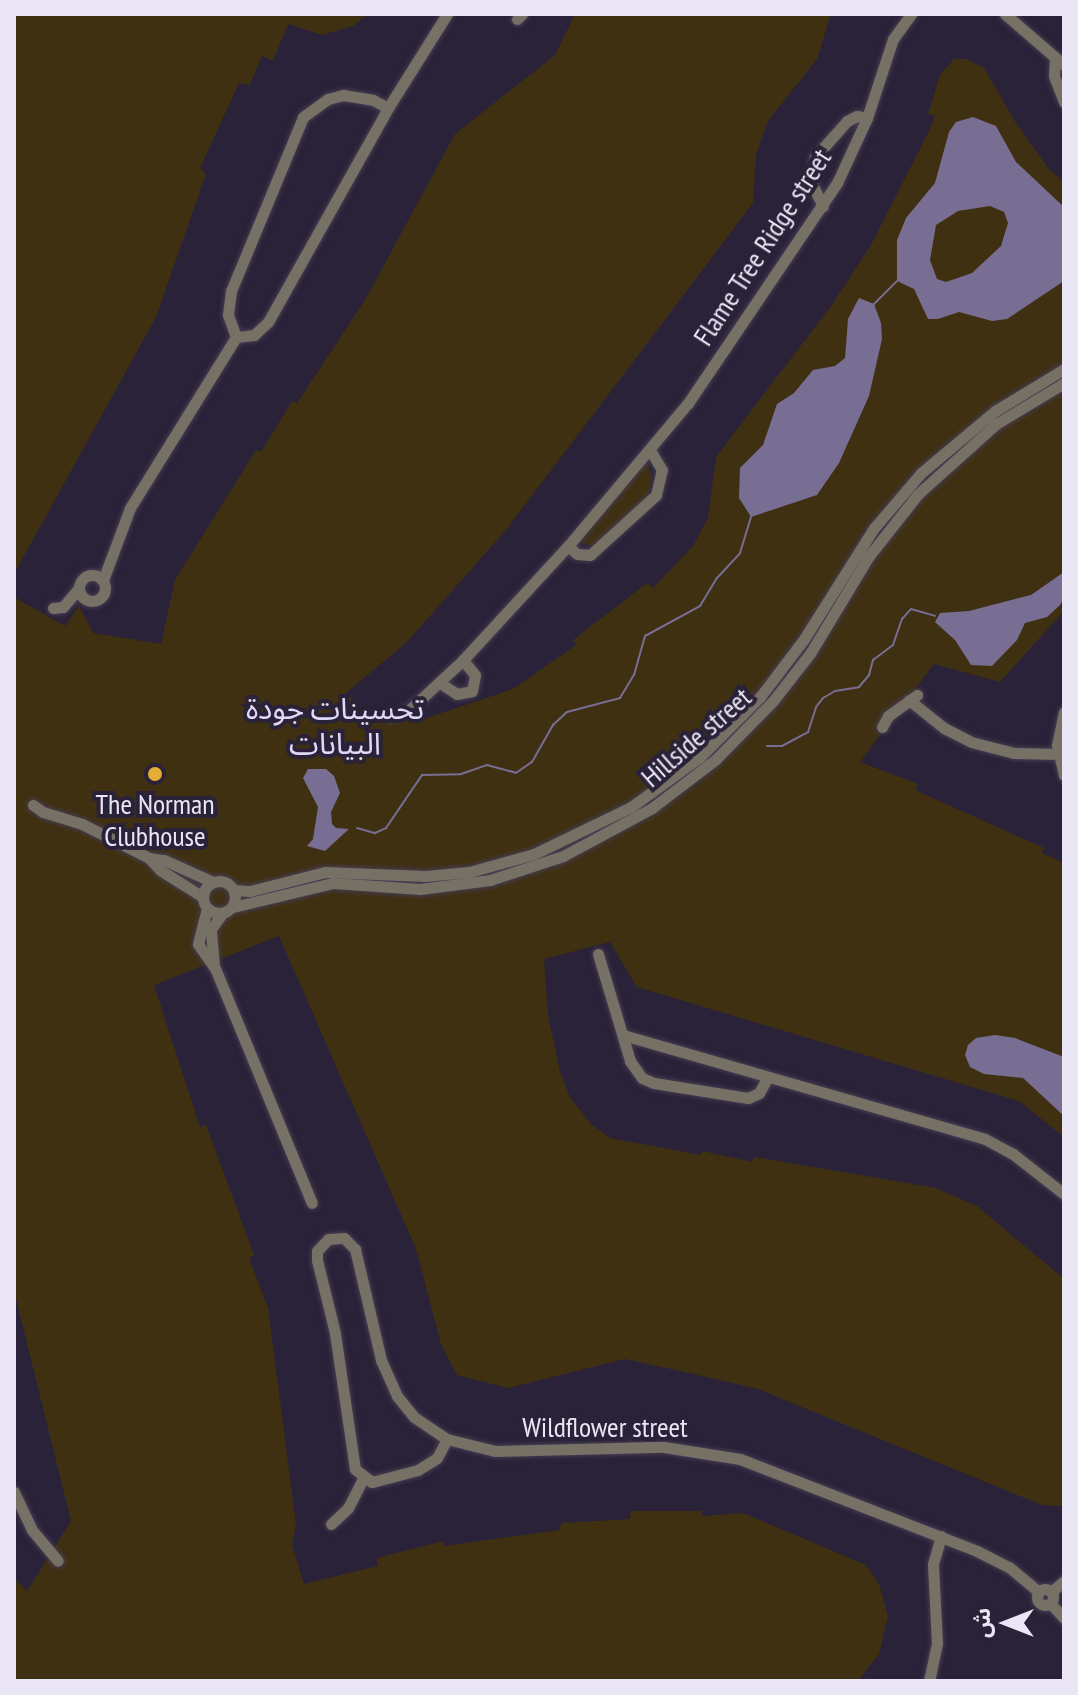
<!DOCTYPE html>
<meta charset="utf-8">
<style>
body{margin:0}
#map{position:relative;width:1078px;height:1695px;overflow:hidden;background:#292238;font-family:"PT Sans Narrow","Noto Sans Arabic",sans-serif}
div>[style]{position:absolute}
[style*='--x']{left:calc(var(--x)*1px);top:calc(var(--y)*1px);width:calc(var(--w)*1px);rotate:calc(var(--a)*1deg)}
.green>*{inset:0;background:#403012}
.water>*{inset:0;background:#786d93}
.stream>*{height:2px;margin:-1px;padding:0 1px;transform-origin:1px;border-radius:1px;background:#786d93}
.roads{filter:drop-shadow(0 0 2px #443d52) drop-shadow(0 0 2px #443d52)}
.minor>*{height:11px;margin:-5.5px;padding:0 5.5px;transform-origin:5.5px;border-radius:5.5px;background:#767065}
.minor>.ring{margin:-5.5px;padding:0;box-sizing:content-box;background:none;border:11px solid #767065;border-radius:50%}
.dots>*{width:22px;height:22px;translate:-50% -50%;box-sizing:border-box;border:4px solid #292238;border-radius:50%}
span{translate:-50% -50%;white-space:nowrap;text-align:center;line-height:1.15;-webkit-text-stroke:8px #292238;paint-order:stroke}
.street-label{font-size:28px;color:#eae6f5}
.poi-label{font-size:28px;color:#eae6f5}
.neighbourhood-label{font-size:30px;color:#e1d9f7}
.frame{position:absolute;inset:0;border:16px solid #eae6f5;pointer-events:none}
.north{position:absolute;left:966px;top:1583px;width:80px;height:80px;-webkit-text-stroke:6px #292238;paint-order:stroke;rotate:270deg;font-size:22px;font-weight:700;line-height:32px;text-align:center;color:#eae6f5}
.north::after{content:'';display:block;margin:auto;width:28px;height:36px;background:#eae6f5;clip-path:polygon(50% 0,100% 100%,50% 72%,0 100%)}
</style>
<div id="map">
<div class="green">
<i style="clip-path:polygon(14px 14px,368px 14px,353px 26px,322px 35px,288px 24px,273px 61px,262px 56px,250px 85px,239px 83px,200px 168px,206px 174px,156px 317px,14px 574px)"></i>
<i style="clip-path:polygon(575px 14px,831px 14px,817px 59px,768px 121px,756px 155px,753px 203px,506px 530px,406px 643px,346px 693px,375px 723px,421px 720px,513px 689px,576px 645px,573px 640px,647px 583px,653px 588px,693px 546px,708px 518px,716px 457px,831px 306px,871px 245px,929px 131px,935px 115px,928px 114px,940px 75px,954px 59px,966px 59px,984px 68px,1016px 123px,1049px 169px,1064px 182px,1064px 611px,1000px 682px,934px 664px,860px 762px,918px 784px,915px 790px,1044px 848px,1042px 853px,1064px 863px,1064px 1137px,1019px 1101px,637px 987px,610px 942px,544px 959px,548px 1015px,560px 1072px,570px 1097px,590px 1123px,610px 1138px,701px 1155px,702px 1151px,752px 1162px,754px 1157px,936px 1188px,977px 1206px,1064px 1279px,1064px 1506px,1042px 1505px,758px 1389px,689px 1373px,625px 1359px,508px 1388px,457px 1375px,441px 1344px,416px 1249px,279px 936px,154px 985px,200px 1127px,206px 1125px,254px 1255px,249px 1258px,268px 1308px,296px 1524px,292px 1544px,304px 1584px,378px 1566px,377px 1558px,443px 1541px,444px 1546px,559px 1530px,562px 1523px,630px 1519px,631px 1511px,702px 1511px,702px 1516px,743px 1513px,866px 1565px,879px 1584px,888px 1616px,879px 1654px,858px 1681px,14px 1681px,14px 1578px,27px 1591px,71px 1521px,14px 1291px,14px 597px,65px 626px,79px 606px,93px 633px,161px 644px,175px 580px,256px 450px,261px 452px,292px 401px,297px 403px,365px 300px,455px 134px,555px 55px)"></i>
<i style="clip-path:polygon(646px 458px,652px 477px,649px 493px,638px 509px,594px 546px,583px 544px,578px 539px)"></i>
</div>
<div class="water">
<i style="clip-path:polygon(evenodd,973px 117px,996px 126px,1016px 162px,1064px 207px,1064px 281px,1007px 319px,992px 321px,959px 312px,938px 319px,928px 319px,914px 289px,897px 281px,897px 240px,906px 218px,935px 183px,949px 132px,956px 122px,973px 117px,990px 206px,1004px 212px,1008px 223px,1001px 246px,972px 273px,946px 282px,937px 279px,930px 260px,936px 225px,958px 211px,990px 206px)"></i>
<i style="clip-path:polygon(859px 298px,874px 304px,881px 323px,882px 339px,869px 396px,839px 463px,817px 495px,751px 517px,739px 498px,740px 468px,763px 445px,777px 404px,794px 393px,813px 370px,835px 366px,845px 358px,848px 319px)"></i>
<i style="clip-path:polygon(1064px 572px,1064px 598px,1060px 605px,1047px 617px,1025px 623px,1017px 640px,992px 666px,971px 665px,955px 640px,935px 622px,940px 613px,969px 611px,1031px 595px)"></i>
<i style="clip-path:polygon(308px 769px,326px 769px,334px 776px,340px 793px,331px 812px,332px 824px,336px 828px,349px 829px,325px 851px,307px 846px,313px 839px,318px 807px,303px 778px)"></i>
<i style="clip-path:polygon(995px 1035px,1015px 1038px,1064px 1057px,1064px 1116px,1023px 1078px,984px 1074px,970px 1067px,965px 1055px,968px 1045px,976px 1038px)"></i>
</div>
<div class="stream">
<i style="--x:874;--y:304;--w:33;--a:-45"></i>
<i style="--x:767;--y:746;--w:15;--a:0"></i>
<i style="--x:782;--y:746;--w:30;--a:-28"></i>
<i style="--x:808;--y:732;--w:26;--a:-72"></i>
<i style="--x:816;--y:707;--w:11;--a:-52"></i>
<i style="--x:823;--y:698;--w:14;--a:-30"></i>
<i style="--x:835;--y:691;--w:24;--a:-9"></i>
<i style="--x:859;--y:687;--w:16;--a:-50"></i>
<i style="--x:869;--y:675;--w:16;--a:-75"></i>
<i style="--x:873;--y:660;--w:25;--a:-37"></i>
<i style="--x:893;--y:645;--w:28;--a:-71"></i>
<i style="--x:902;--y:619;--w:13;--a:-48"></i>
<i style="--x:911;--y:609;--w:25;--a:16"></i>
<i style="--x:357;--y:828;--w:19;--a:16"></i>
<i style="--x:375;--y:833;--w:12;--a:-24"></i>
<i style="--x:386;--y:828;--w:64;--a:-55.8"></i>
<i style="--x:422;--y:775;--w:39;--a:-1"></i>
<i style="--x:461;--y:774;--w:28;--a:-19"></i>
<i style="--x:487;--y:765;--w:30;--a:15"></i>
<i style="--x:516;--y:773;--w:19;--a:-35"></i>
<i style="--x:532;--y:762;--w:43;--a:-60.4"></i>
<i style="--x:553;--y:725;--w:19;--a:-43"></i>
<i style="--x:567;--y:712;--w:55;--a:-14.8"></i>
<i style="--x:620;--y:698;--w:27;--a:-59"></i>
<i style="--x:634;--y:675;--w:41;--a:-74.2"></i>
<i style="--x:645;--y:636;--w:63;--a:-28.6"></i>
<i style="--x:700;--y:606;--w:33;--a:-59"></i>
<i style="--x:717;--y:578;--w:34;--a:-47"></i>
<i style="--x:740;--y:553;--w:38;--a:-73"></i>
</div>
<div class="roads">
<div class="minor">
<i style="--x:1005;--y:14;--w:78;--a:40.8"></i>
<i style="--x:517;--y:19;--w:7;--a:-45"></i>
<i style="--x:1055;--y:57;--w:19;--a:93"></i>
<i style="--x:1054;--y:76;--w:28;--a:69"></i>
<i style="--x:823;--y:206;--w:25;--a:-117"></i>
<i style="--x:812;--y:184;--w:27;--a:-84"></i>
<i style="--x:815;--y:157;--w:48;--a:-48.4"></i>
<i style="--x:847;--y:121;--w:11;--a:-27"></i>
<i style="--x:857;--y:116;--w:10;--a:11"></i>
<i style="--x:236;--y:337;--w:18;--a:-6"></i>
<i style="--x:254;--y:335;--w:19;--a:-43"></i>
<i style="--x:268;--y:322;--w:245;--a:-60.7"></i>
<i style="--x:388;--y:108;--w:111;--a:-57.9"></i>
<i style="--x:236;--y:337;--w:23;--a:-110"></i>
<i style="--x:228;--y:315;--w:24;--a:-83"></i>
<i style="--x:231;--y:291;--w:188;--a:-67.5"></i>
<i style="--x:303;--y:117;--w:31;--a:-36"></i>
<i style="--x:328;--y:99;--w:16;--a:-15"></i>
<i style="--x:343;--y:95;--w:30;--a:9"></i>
<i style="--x:373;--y:100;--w:17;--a:28"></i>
<i style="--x:568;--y:546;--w:12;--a:42"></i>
<i style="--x:577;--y:554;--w:13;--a:4"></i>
<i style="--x:590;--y:555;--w:89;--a:-42.3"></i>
<i style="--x:656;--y:495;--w:26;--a:-77"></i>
<i style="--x:662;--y:470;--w:23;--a:-121"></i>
<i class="ring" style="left:79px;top:575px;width:15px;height:15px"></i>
<i style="--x:103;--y:580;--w:77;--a:-69.4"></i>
<i style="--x:130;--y:508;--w:201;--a:-58.2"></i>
<i style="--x:53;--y:608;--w:10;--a:-6"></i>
<i style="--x:63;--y:607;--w:23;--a:-50"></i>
<i style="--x:440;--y:683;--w:20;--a:33"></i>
<i style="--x:457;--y:694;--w:15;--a:-11"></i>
<i style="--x:472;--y:691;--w:16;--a:-79"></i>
<i style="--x:475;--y:675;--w:19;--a:-129"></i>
<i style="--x:909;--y:700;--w:45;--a:38.7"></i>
<i style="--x:944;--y:728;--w:30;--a:27"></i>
<i style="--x:971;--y:742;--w:44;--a:14.3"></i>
<i style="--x:1014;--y:753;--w:44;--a:1.3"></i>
<i style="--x:1064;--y:712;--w:34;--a:102"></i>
<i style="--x:1057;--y:745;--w:31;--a:77"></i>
<i style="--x:389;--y:716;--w:21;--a:-17"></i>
<i style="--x:409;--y:710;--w:74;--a:-42.8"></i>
<i style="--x:463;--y:660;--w:155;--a:-47.4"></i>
<i style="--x:568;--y:546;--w:187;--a:-50"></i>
<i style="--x:688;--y:403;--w:266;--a:-55.9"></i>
<i style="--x:837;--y:183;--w:72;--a:-65.2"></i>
<i style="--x:867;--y:118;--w:83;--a:-71.8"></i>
<i style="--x:893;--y:39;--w:31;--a:-54"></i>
<i style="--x:882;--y:727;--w:13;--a:-61"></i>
<i style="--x:888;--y:716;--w:36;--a:-36"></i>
<i style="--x:33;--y:805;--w:12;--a:35"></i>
<i style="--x:43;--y:812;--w:41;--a:17.1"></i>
<i style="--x:82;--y:824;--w:75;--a:26.9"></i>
<i style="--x:149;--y:858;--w:16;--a:47"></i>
<i style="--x:160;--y:870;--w:51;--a:32.1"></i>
<i style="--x:149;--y:858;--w:15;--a:8"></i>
<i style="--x:164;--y:860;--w:54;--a:24.2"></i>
<i class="ring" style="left:203px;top:881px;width:21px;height:21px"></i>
<i style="--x:234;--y:890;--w:16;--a:4"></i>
<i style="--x:250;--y:891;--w:77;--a:-14.2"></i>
<i style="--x:325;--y:872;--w:100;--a:2.3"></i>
<i style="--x:425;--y:876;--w:44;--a:-5.2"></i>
<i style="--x:469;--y:872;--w:67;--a:-15.5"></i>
<i style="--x:534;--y:854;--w:108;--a:-25.9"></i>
<i style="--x:631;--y:807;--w:85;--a:-35.9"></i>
<i style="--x:700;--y:757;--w:85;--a:-45"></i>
<i style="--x:760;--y:697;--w:73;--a:-52.8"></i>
<i style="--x:804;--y:639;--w:131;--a:-57.8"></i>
<i style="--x:874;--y:528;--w:72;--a:-49.5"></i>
<i style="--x:921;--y:473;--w:97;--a:-40"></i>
<i style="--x:995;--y:411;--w:81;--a:-31.3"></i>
<i style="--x:233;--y:907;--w:103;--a:-13.5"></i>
<i style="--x:333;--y:883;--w:87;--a:3.9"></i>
<i style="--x:420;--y:889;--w:71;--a:-7.3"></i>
<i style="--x:490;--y:880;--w:77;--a:-18.2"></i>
<i style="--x:563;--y:856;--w:101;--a:-28.3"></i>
<i style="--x:652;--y:808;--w:81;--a:-37.4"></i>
<i style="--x:716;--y:759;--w:81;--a:-45.5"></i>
<i style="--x:773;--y:701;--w:62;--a:-52.2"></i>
<i style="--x:811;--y:652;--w:112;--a:-58.9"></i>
<i style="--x:869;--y:556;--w:79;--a:-51.7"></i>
<i style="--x:918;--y:494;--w:105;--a:-41.9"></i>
<i style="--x:996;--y:424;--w:79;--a:-31.1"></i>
<i style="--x:207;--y:908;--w:37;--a:104"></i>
<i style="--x:198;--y:944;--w:29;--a:55"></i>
<i style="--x:215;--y:968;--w:254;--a:67.6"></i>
<i style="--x:598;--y:954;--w:112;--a:73.3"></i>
<i style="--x:630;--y:1061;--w:21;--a:55"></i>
<i style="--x:642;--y:1078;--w:13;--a:23"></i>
<i style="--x:654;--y:1083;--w:95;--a:9.1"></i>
<i style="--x:748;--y:1098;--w:12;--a:-24"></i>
<i style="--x:759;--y:1093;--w:18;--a:-61"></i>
<i style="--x:214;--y:966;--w:37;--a:-95"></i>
<i style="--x:211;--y:929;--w:19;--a:-54"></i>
<i style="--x:623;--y:1035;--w:377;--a:16"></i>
<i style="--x:985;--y:1139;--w:32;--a:28"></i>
<i style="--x:1013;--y:1154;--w:65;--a:38.1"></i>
<i style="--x:447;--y:1439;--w:21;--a:118"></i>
<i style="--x:437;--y:1458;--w:22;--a:148"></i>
<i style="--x:418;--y:1470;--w:48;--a:165.4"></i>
<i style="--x:372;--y:1482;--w:21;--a:-143"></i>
<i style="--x:355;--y:1469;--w:137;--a:-98.4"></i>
<i style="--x:335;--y:1333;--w:75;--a:-103.9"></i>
<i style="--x:317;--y:1260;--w:9;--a:-90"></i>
<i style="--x:317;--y:1251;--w:16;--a:-47"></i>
<i style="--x:328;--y:1239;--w:16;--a:-4"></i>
<i style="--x:344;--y:1238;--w:16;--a:45"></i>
<i style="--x:355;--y:1249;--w:114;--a:76.8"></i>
<i style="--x:381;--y:1360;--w:39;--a:66"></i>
<i style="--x:397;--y:1396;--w:27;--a:51"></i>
<i style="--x:414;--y:1417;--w:40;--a:34"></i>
<i style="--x:447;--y:1439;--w:49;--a:14"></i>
<i style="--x:495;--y:1451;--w:169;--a:-1.4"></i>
<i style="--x:664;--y:1447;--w:77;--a:9"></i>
<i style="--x:740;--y:1459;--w:254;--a:21.2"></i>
<i style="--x:977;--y:1551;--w:36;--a:27"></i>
<i style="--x:1009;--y:1567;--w:39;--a:40"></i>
<i style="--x:14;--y:1492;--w:42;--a:64.7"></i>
<i style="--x:32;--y:1530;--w:40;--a:50"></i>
<i style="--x:331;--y:1524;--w:23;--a:-43"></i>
<i style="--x:348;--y:1508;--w:34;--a:-63"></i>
<i class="ring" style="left:1037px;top:1589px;width:5px;height:5px"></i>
<i style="--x:1051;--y:1592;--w:17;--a:-40"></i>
<i style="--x:1051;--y:1604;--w:19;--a:47"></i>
<i style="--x:929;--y:1681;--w:38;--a:-78"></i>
<i style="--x:937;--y:1644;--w:80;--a:-92.9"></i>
<i style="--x:933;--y:1564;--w:29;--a:-74"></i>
</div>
</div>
<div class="dots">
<i style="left:155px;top:774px;background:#e5ad35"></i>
</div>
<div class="street-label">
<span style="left:762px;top:247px;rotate:-57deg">Flame Tree Ridge street</span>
<span style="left:696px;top:737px;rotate:-41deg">Hillside street</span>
<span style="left:605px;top:1427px">Wildflower street</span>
</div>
<div class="poi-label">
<span style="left:155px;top:820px">The Norman<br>Clubhouse</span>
</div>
<div class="neighbourhood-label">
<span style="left:335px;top:725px">تحسينات جودة<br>البيانات</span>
</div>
<div class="frame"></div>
<div class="north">ش</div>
</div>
